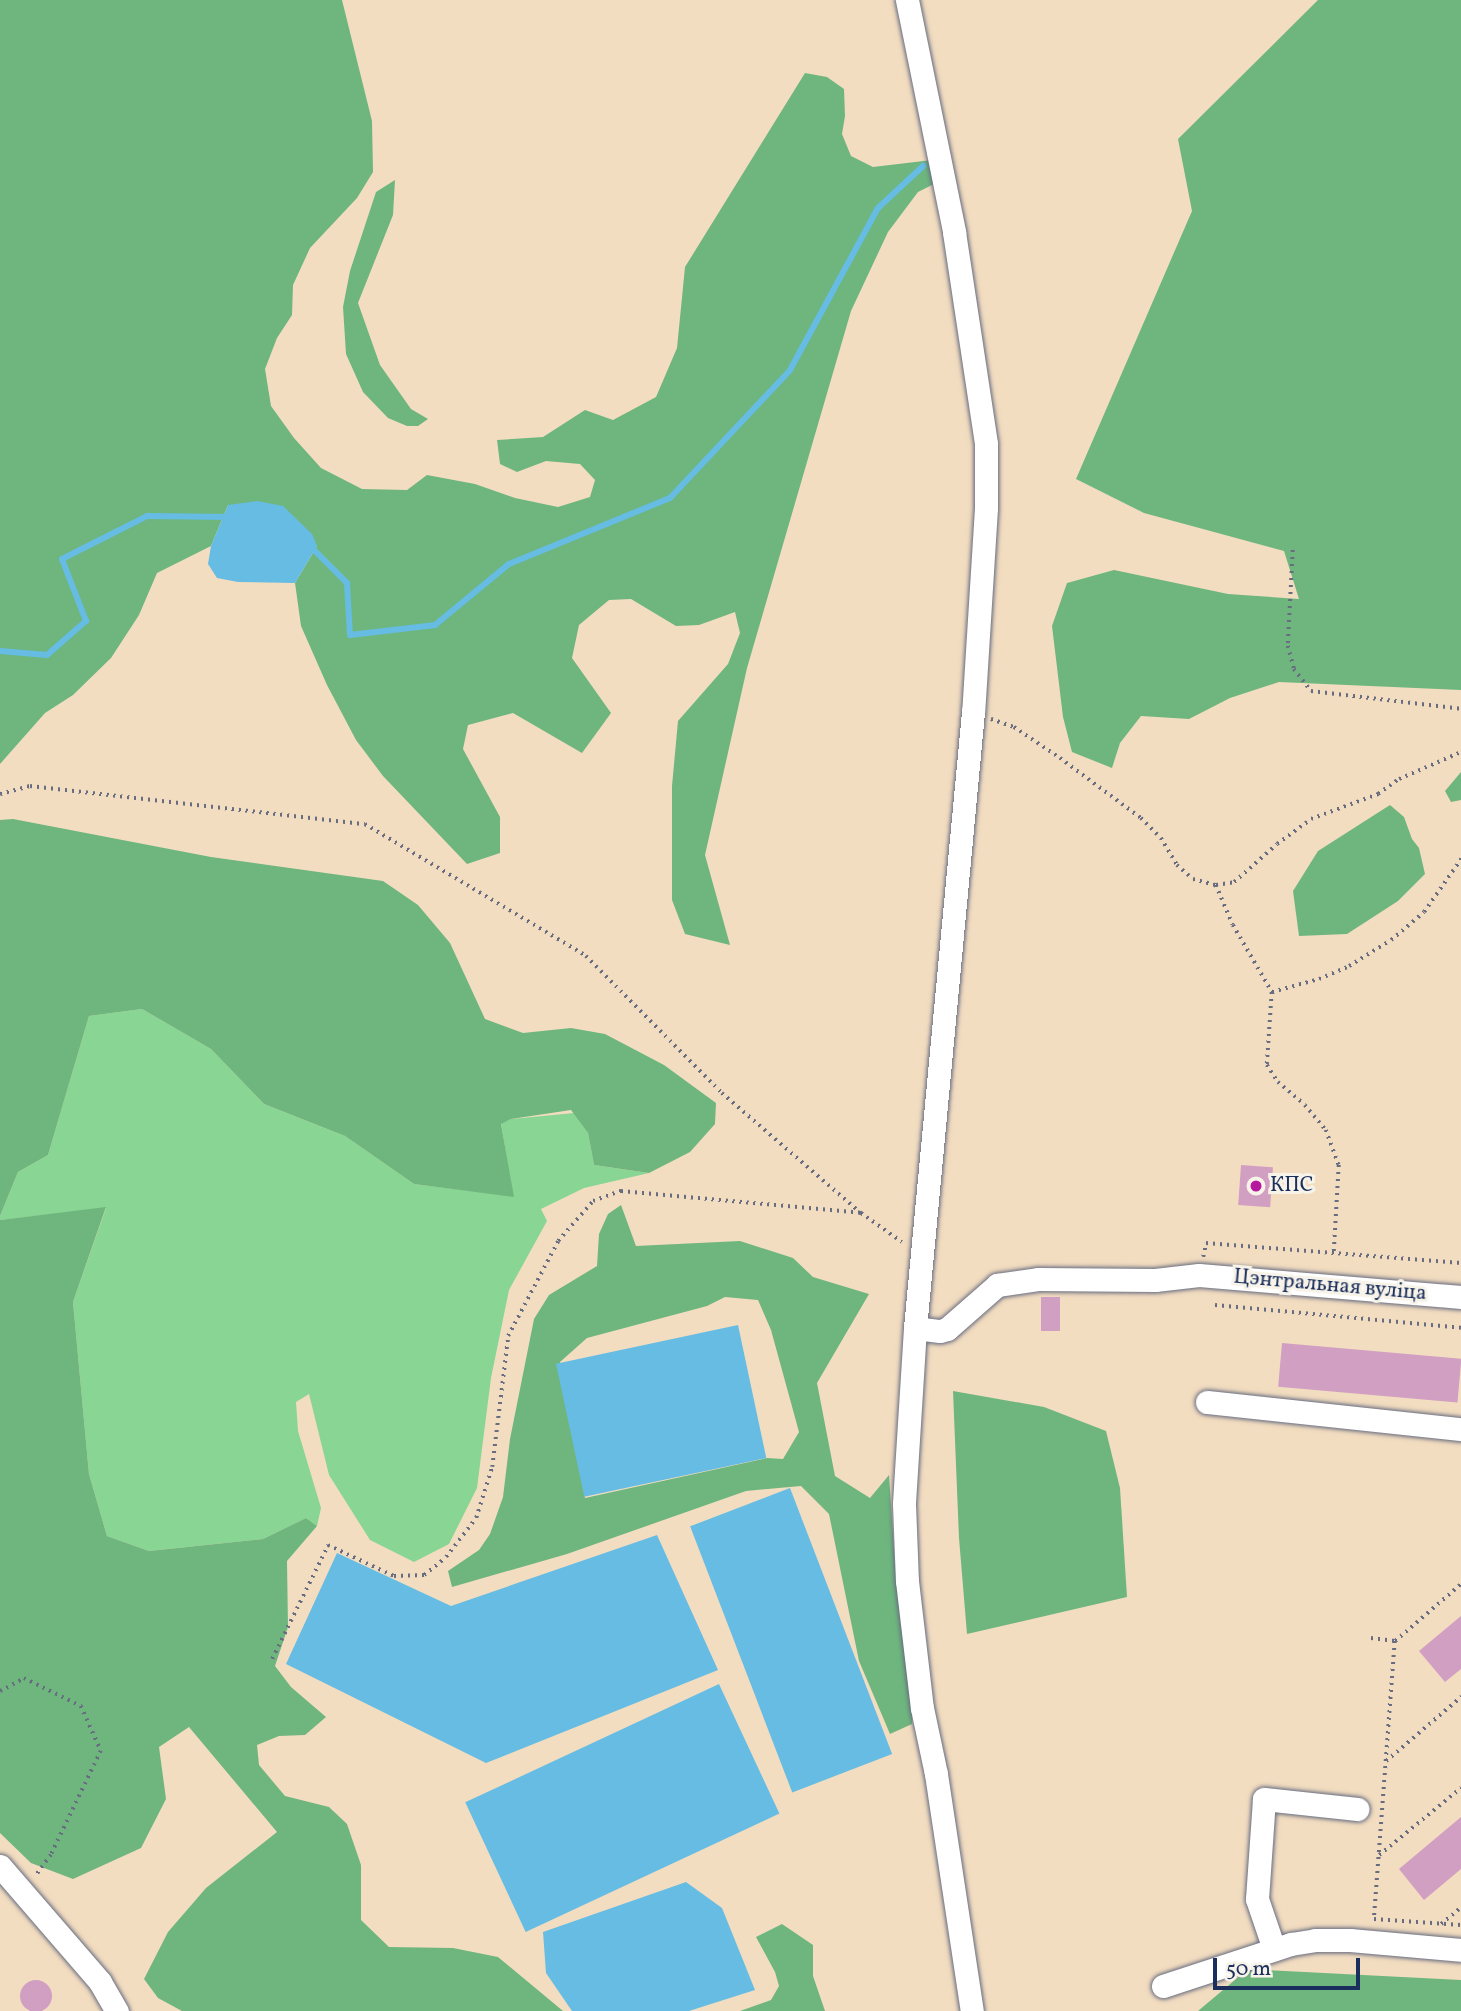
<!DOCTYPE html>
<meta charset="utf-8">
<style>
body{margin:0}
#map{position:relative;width:1461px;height:2011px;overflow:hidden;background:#f3ddc0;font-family:Vollkorn,serif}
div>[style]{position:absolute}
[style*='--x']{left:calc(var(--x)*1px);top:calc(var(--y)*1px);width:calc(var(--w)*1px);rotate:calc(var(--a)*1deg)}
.green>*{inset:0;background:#88d594}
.forest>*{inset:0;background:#6eb67e}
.water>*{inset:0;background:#66bce3;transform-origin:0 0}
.stream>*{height:6px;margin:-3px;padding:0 3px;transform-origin:3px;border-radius:3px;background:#66bce3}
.building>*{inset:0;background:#d09fc2;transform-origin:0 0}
.round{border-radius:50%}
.path>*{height:3.5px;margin-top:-1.75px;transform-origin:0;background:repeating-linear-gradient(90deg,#676c80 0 2px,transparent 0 7px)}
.roads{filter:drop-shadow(0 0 2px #676c80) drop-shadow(0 0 2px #676c80)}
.minor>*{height:23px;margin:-11.5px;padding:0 11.5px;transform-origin:11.5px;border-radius:11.5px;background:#fff}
.dots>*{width:19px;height:19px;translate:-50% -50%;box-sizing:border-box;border:4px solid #f7f3e8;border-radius:50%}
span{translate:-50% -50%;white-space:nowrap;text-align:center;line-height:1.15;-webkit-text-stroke:6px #f7f3e8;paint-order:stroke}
.poi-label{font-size:21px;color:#1b2f5e}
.left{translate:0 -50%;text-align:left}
.street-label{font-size:21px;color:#1b2f5e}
.scale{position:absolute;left:1213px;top:1958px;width:147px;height:32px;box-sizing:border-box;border:4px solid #1b2f5e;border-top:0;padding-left:9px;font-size:21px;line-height:24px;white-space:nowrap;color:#1b2f5e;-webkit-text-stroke:5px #f7f3e8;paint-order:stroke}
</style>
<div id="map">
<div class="green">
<i style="clip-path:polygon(142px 1009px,211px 1049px,264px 1104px,345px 1136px,414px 1184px,513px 1196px,501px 1123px,511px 1119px,574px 1113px,588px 1133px,594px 1165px,649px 1173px,584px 1188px,541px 1209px,547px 1221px,509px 1290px,491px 1378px,477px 1488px,449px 1544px,414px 1562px,370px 1540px,329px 1475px,309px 1394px,296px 1402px,298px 1431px,321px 1508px,317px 1526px,306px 1518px,263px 1539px,149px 1551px,107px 1536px,89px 1474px,73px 1302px,106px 1208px,0 1220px,0 1216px,18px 1172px,48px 1155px,89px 1016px)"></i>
</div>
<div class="forest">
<i style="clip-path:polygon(0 0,342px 0,372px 121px,373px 172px,357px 198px,310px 248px,293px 285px,292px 315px,277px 338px,265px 369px,271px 406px,294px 438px,321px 468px,362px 489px,407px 490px,427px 475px,475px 484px,515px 498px,558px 507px,590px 497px,595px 480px,580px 464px,546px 461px,517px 472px,500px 464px,497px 440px,543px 437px,585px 410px,613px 420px,656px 397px,677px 348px,685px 267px,805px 73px,827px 77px,844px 89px,845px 116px,842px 134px,851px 156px,873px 167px,932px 160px,936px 183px,918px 192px,888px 232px,851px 311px,747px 668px,705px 855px,730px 945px,685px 934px,672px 900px,672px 786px,678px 721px,728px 664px,740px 633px,735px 612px,699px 625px,676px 626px,631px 599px,609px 600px,579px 625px,572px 658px,611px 713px,582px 753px,513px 713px,468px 725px,463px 749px,500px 817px,500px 853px,467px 864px,383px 776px,356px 740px,327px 685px,301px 626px,295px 583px,317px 546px,228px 505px,211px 546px,157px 573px,139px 615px,111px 658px,73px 695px,45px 713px,0 764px)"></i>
<i style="clip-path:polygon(1318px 0,1461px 0,1461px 690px,1279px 682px,1230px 698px,1189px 719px,1141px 716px,1120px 743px,1112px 768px,1072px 752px,1063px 717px,1052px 626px,1067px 583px,1114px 570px,1228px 594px,1299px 599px,1284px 551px,1144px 513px,1076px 479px,1192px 211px,1178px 139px)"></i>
<i style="clip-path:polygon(395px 180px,393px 215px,358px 303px,380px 365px,411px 409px,428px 419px,418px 426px,407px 426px,388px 418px,363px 392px,346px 354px,343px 307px,350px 271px,376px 192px)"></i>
<i style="clip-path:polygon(1461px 772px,1461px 800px,1451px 802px,1445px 791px)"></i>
<i style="clip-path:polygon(1390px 805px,1404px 817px,1412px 839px,1419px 848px,1425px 874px,1398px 901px,1347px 934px,1299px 936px,1293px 891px,1318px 851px)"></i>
<i style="clip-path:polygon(13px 819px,211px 857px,383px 881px,418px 905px,450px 943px,485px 1019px,523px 1033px,571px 1028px,605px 1034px,664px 1065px,716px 1103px,715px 1124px,690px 1152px,649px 1173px,594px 1165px,588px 1133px,571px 1110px,511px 1119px,501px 1124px,514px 1197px,414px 1184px,345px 1136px,264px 1104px,211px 1049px,142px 1009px,89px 1016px,48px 1155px,18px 1172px,0 1216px,0 820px)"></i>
<i style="clip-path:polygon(evenodd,621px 1205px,636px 1246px,740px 1241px,793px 1258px,813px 1277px,869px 1294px,817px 1383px,835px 1476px,870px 1498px,889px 1475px,895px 1564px,914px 1681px,912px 1724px,890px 1734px,859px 1661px,829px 1514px,801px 1486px,746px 1491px,567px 1554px,452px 1587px,448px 1571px,479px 1550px,490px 1534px,503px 1497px,510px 1439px,534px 1319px,549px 1295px,597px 1266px,599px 1234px,608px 1214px,621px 1205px,725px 1297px,758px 1300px,771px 1330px,799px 1432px,783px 1459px,767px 1458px,585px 1498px,560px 1362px,587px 1338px,707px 1306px,725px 1297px)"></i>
<i style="clip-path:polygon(106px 1207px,73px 1302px,89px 1474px,107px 1536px,149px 1551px,263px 1539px,306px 1518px,317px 1526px,287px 1561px,288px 1627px,275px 1666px,291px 1687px,326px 1717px,305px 1735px,279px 1736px,257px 1745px,259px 1765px,285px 1796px,329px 1807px,347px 1824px,361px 1865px,361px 1920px,389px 1947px,453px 1948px,498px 1957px,563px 2011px,182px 2011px,158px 1998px,144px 1979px,168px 1932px,206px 1888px,277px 1832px,189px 1727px,159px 1747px,166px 1799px,141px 1848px,73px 1879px,31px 1863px,0 1833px,0 1220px)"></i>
<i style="clip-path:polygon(953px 1391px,1044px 1407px,1106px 1431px,1120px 1488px,1127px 1597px,967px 1634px,959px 1538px)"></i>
<i style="clip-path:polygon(782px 1924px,813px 1945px,813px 1976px,825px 2011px,740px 2011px,771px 2000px,779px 1986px,775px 1972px,756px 1937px)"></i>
<i style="clip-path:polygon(1248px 1969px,1461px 1980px,1461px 2011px,1198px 2011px)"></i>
</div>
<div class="water">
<i style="clip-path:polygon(257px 501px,283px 506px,312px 534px,317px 546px,295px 583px,238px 582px,217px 578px,208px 564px,211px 546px,228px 505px)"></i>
<i style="left:738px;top:1325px;width:136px;height:186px;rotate:78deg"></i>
<i style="left:790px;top:1488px;width:285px;height:107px;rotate:69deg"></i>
<i style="clip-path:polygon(657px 1535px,718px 1670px,486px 1763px,286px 1664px,337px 1553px,451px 1606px)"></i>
<i style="left:719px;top:1684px;width:143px;height:280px;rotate:65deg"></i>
<i style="clip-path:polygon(686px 1882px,722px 1908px,755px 1990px,689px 2011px,572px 2011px,546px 1973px,543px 1932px)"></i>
</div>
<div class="stream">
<i style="--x:309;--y:545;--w:54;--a:45"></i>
<i style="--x:347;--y:583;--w:52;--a:86.7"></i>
<i style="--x:350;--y:635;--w:86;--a:-6.7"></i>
<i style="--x:435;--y:625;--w:96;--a:-39.5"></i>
<i style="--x:509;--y:564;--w:174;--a:-22.3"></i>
<i style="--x:670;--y:498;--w:175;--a:-46.8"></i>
<i style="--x:790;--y:370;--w:184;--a:-61.5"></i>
<i style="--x:878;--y:208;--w:62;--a:-43"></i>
<i style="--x:0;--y:651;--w:47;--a:4.9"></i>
<i style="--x:47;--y:655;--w:52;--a:-41.1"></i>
<i style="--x:86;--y:621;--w:66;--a:-111.2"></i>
<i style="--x:62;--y:559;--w:95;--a:-26.8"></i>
<i style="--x:147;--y:516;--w:84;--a:0.7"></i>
</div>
<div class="building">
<i style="left:1241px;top:1165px;width:32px;height:40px;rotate:4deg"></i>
<i style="left:1041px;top:1297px;width:19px;height:34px"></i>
<i style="left:1282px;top:1343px;width:180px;height:44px;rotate:5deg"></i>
<i style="clip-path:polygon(1461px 1616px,1461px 1669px,1445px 1682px,1419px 1651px)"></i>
<i style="clip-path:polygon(1461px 1817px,1461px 1869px,1424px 1900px,1399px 1869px)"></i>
<i class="round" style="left:20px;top:1980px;width:32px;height:32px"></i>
</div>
<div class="path">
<i style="--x:1293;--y:550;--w:96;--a:93"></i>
<i style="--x:1288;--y:646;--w:24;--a:75"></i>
<i style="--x:1294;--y:669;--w:28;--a:52"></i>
<i style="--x:1311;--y:691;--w:151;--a:6.8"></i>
<i style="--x:991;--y:719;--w:24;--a:19"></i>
<i style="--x:1014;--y:727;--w:55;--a:34"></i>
<i style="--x:1060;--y:758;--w:101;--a:36.5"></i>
<i style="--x:1141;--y:818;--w:28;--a:45"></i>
<i style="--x:1161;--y:838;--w:31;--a:59"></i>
<i style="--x:1177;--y:865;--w:21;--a:41"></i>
<i style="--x:1193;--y:879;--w:24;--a:15"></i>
<i style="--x:1216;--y:885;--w:18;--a:-9"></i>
<i style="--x:1234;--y:882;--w:57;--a:-41.5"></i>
<i style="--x:1277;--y:844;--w:42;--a:-36.3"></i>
<i style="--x:1311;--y:819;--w:72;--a:-20.5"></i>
<i style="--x:1378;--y:794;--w:26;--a:-36"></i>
<i style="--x:1399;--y:779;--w:68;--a:-23.5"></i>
<i style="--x:0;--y:794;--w:31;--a:-15"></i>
<i style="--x:30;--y:786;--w:337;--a:6.5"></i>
<i style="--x:365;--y:824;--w:257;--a:30.8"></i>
<i style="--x:586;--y:956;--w:193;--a:45.2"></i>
<i style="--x:722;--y:1093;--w:184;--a:40.8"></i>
<i style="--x:1216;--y:885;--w:43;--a:67"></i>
<i style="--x:1233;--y:925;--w:78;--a:59.8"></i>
<i style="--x:1272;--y:992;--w:73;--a:93.9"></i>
<i style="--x:1267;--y:1065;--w:20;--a:57"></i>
<i style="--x:1278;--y:1082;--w:35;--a:40"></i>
<i style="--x:1305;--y:1105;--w:33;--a:50"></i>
<i style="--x:1326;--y:1130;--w:37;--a:70"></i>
<i style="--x:1339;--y:1165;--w:88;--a:93.3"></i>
<i style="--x:1272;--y:992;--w:49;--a:-15.5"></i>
<i style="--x:1319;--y:979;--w:33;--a:-23"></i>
<i style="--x:1349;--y:966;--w:49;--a:-31.8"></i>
<i style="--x:1391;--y:940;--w:43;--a:-40.3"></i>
<i style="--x:1424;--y:912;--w:65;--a:-55.1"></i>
<i style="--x:1203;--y:1257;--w:14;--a:-78"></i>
<i style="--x:1206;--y:1243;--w:256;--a:4.5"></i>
<i style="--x:1215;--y:1305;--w:247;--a:5.3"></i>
<i style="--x:1371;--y:1638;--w:24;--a:7"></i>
<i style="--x:1395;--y:1641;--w:87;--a:-40.8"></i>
<i style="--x:1395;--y:1641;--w:279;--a:94.3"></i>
<i style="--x:1374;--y:1919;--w:87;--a:3.9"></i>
<i style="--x:272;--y:1659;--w:127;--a:-63.8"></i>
<i style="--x:328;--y:1545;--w:73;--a:25.2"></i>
<i style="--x:394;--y:1576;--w:30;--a:-2"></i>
<i style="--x:424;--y:1575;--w:28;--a:-39"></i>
<i style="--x:446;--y:1557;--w:49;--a:-52.4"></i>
<i style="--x:476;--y:1518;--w:53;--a:-72.6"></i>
<i style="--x:492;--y:1467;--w:132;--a:-83"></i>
<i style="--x:508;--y:1336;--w:107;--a:-62.2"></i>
<i style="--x:558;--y:1241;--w:53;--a:-48.8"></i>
<i style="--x:593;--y:1201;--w:30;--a:-20"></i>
<i style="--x:621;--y:1191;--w:241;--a:5.2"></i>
<i style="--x:861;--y:1213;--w:50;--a:35.3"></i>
<i style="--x:0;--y:1691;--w:27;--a:-28"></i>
<i style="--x:24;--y:1678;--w:64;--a:26.2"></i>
<i style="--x:81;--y:1706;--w:49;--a:66"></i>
<i style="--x:101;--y:1751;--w:115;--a:115.7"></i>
<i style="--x:51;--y:1855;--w:26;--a:126"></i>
<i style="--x:1386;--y:1761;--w:99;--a:-40.5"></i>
<i style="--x:1379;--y:1855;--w:106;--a:-39.3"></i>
<i style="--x:1441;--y:1924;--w:26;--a:-40"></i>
</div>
<div class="roads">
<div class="minor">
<i style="--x:907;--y:0;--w:237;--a:78.5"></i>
<i style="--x:954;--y:232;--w:214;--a:81.4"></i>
<i style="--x:986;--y:444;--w:64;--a:90"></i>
<i style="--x:986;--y:508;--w:204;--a:93.6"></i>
<i style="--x:973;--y:712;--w:619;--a:95.38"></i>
<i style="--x:915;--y:1328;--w:176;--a:93.6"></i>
<i style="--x:904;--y:1504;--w:77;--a:87.8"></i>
<i style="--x:907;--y:1581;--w:128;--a:83.3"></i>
<i style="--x:922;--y:1708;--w:67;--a:78"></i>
<i style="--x:936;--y:1774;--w:240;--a:81.4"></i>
<i style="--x:915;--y:1328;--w:25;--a:7"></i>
<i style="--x:940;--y:1331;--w:7;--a:-16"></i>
<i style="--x:947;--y:1329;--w:67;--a:-41.3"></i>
<i style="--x:997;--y:1285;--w:41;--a:-8.3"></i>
<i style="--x:1038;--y:1279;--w:117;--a:0.5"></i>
<i style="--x:1155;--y:1280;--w:44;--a:-6.5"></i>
<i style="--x:1199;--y:1275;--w:263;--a:4.8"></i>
<i style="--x:1207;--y:1402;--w:255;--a:6.1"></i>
<i style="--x:0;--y:1866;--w:153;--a:49.2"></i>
<i style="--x:100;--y:1982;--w:34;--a:60"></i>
<i style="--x:1274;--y:1949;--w:53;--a:-108.8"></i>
<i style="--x:1257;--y:1899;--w:100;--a:-86"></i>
<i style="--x:1264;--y:1799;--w:94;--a:6.1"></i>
<i style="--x:1163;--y:1986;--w:135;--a:-18.2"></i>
<i style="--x:1291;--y:1944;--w:24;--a:-9"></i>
<i style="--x:1315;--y:1940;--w:35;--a:0"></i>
<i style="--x:1350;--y:1940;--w:111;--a:5.1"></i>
</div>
</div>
<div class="dots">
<i style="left:1256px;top:1186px;background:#b5179e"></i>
</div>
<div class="poi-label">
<span class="left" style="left:1270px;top:1186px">КПС</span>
</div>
<div class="street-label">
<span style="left:1330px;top:1286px;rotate:5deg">Цэнтральная вуліца</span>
</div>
<div class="scale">50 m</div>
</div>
